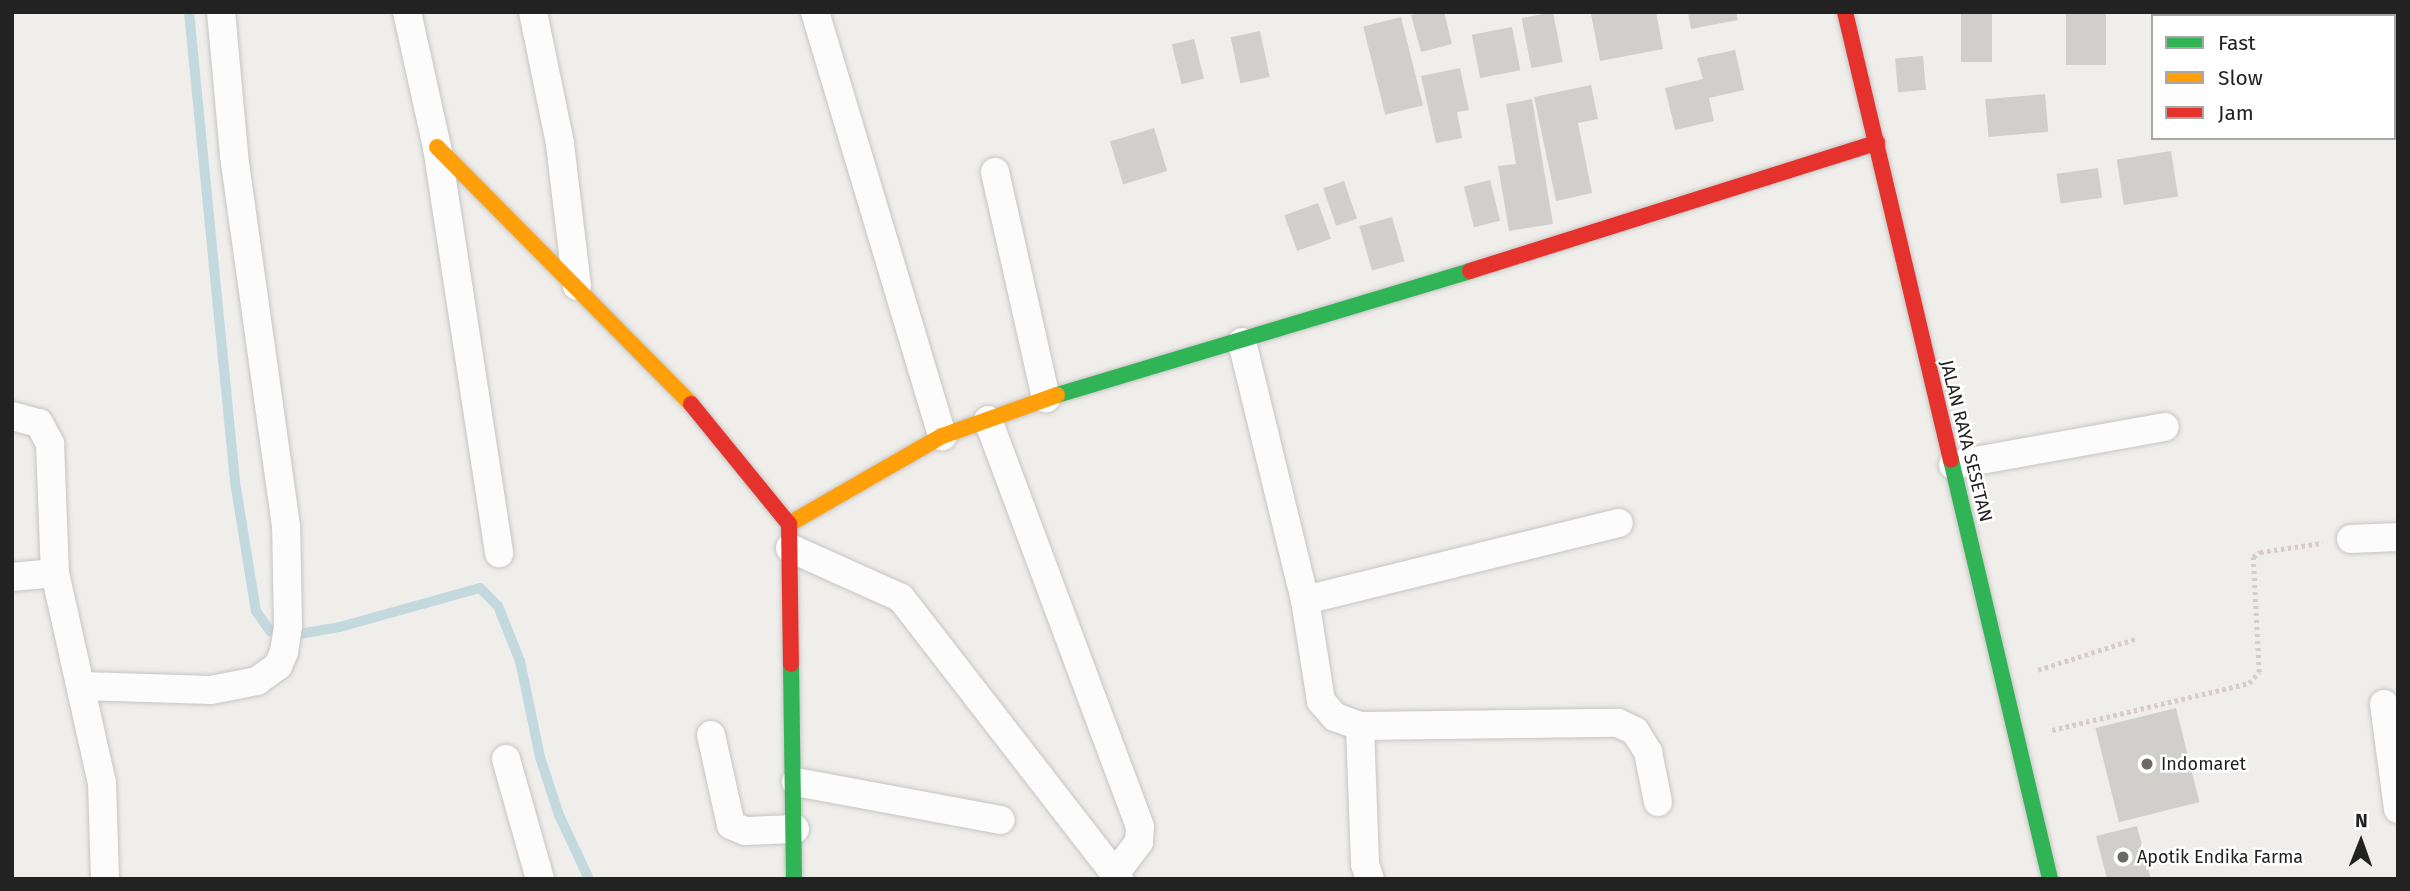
<!DOCTYPE html>
<style>
body{margin:0}
#map{position:relative;width:2410px;height:891px;overflow:hidden;background:#f0eeeb;font-family:"Fira Sans",sans-serif}
div>[style]{position:absolute}
[style*='--x']{left:calc(var(--x)*1px);top:calc(var(--y)*1px);width:calc(var(--w)*1px);rotate:calc(var(--a)*1deg)}
.stream>*{height:10px;margin:-5px;padding:0 5px;transform-origin:5px;border-radius:5px;background:#c3d9de}
.building>*{inset:0;background:#d1cfcc;transform-origin:0 0}
.path>*{height:4.5px;margin-top:-2.25px;transform-origin:0;background:repeating-linear-gradient(90deg,#d6cccb 0 3.5px,transparent 0 7px)}
.roads{filter:drop-shadow(0 0 2px #c6c5c3) drop-shadow(0 0 2px #c6c5c3)}
.street>*{height:28px;margin:-14px;padding:0 14px;transform-origin:14px;border-radius:14px;background:#fdfcfc}
.fast>*{height:16px;margin:-8px;padding:0 8px;transform-origin:8px;border-radius:8px;background:#30b455}
.slow>*{height:16px;margin:-8px;padding:0 8px;transform-origin:8px;border-radius:8px;background:#ff9f0a}
.jam>*{height:16px;margin:-8px;padding:0 8px;transform-origin:8px;border-radius:8px;background:#e5322d}
.dots>*{width:19px;height:19px;translate:-50% -50%;box-sizing:border-box;border:4px solid #fff;border-radius:50%}
span{translate:-50% -50%;white-space:nowrap;text-align:center;line-height:1.15;-webkit-text-stroke:5px #fff;paint-order:stroke}
.street-label{font-size:18px;color:#222}
.poi-label{font-size:18px;color:#222}
.left{translate:0 -50%;text-align:left}
.frame{position:absolute;inset:0;border:14px solid #222;pointer-events:none}
.legend{position:absolute;left:2151px;top:14px;width:245px;height:126px;box-sizing:border-box;background:#fff;border:2px solid #a7a7a7;margin:0;padding:9px 12px;list-style:none;font-size:21px;color:#222}
.legend li{display:flex;align-items:center;gap:14px;height:35px}
.legend b{width:35px;border:2px solid #a7a7a7}
.north{position:absolute;left:2326px;top:807px;width:70px;height:70px;-webkit-text-stroke:5px #fff;paint-order:stroke;rotate:1deg;font-size:19px;font-weight:700;line-height:28px;text-align:center;color:#222}
.north::after{content:'';display:block;margin:auto;width:24px;height:32px;background:#222;clip-path:polygon(50% 0,100% 100%,50% 72%,0 100%)}
</style>
<div id="map">
<div class="stream">
<i style="--x:189;--y:12;--w:478;--a:84.4"></i>
<i style="--x:236;--y:488;--w:125;--a:80.8"></i>
<i style="--x:256;--y:611;--w:24;--a:55"></i>
<i style="--x:270;--y:631;--w:24;--a:9"></i>
<i style="--x:294;--y:635;--w:47;--a:-9.9"></i>
<i style="--x:340;--y:627;--w:145;--a:-15.6"></i>
<i style="--x:480;--y:588;--w:25;--a:45"></i>
<i style="--x:498;--y:606;--w:59;--a:68.2"></i>
<i style="--x:520;--y:661;--w:98;--a:78.2"></i>
<i style="--x:540;--y:757;--w:61;--a:71.9"></i>
<i style="--x:559;--y:815;--w:71;--a:64.9"></i>
</div>
<div class="building">
<i style="clip-path:polygon(1422px 12px,1444px 12px,1452px 44px,1421px 52px,1411px 15px)"></i>
<i style="left:1553px;top:12px;width:51px;height:32px;rotate:79deg"></i>
<i style="clip-path:polygon(1656px 12px,1663px 49px,1600px 61px,1591px 14px)"></i>
<i style="clip-path:polygon(1736px 12px,1738px 20px,1691px 29px,1688px 13px)"></i>
<i style="left:1961px;top:12px;width:31px;height:50px"></i>
<i style="left:2066px;top:12px;width:40px;height:53px"></i>
<i style="clip-path:polygon(2194px 12px,2194px 16px,2160px 16px,2160px 14px)"></i>
<i style="left:2202px;top:12px;width:31px;height:4px"></i>
<i style="left:1401px;top:17px;width:91px;height:39px;rotate:76deg"></i>
<i style="left:1512px;top:27px;width:44px;height:41px;rotate:79deg"></i>
<i style="left:1260px;top:31px;width:47px;height:30px;rotate:78deg"></i>
<i style="left:1194px;top:39px;width:41px;height:23px;rotate:76deg"></i>
<i style="clip-path:polygon(1735px 50px,1744px 90px,1709px 98px,1714px 121px,1675px 130px,1665px 88px,1703px 79px,1697px 58px)"></i>
<i style="left:1923px;top:56px;width:34px;height:28px;rotate:85deg"></i>
<i style="clip-path:polygon(1460px 68px,1469px 110px,1457px 112px,1462px 138px,1436px 143px,1421px 76px)"></i>
<i style="clip-path:polygon(1591px 85px,1598px 119px,1578px 123px,1592px 193px,1556px 201px,1534px 97px)"></i>
<i style="left:2045px;top:94px;width:38px;height:60px;rotate:85deg"></i>
<i style="clip-path:polygon(1532px 99px,1553px 224px,1509px 231px,1498px 166px,1516px 164px,1506px 104px)"></i>
<i style="left:1154px;top:128px;width:45px;height:46px;rotate:73deg"></i>
<i style="left:2171px;top:151px;width:46px;height:55px;rotate:81deg"></i>
<i style="left:2098px;top:168px;width:30px;height:42px;rotate:82deg"></i>
<i style="left:1490px;top:180px;width:42px;height:27px;rotate:76deg"></i>
<i style="left:1344px;top:181px;width:40px;height:22px;rotate:71deg"></i>
<i style="left:1318px;top:203px;width:38px;height:36px;rotate:70deg"></i>
<i style="left:1392px;top:217px;width:46px;height:34px;rotate:74deg"></i>
<i style="left:2176px;top:708px;width:97px;height:83px;rotate:76deg"></i>
<i style="clip-path:polygon(2137px 826px,2151px 879px,2107px 879px,2096px 836px)"></i>
</div>
<div class="path">
<i style="--x:2038;--y:670;--w:102;--a:-17.7"></i>
<i style="--x:2052;--y:730;--w:203;--a:-13.4"></i>
<i style="--x:2249;--y:683;--w:15;--a:-48"></i>
<i style="--x:2259;--y:672;--w:115;--a:-93"></i>
<i style="--x:2253;--y:557;--w:9;--a:-36"></i>
<i style="--x:2260;--y:552;--w:63;--a:-8.3"></i>
</div>
<div class="roads">
<div class="street">
<i style="--x:407;--y:12;--w:138;--a:77.5"></i>
<i style="--x:437;--y:147;--w:411;--a:81.3"></i>
<i style="--x:533;--y:12;--w:135;--a:78.4"></i>
<i style="--x:560;--y:144;--w:143;--a:83.2"></i>
<i style="--x:815;--y:12;--w:443;--a:73.3"></i>
<i style="--x:995;--y:172;--w:232;--a:77.3"></i>
<i style="--x:1242;--y:342;--w:266;--a:76.3"></i>
<i style="--x:1305;--y:600;--w:102;--a:81"></i>
<i style="--x:1321;--y:701;--w:21;--a:49"></i>
<i style="--x:1335;--y:717;--w:27;--a:20"></i>
<i style="--x:1360;--y:726;--w:258;--a:-0.7"></i>
<i style="--x:1618;--y:723;--w:19;--a:25"></i>
<i style="--x:1635;--y:731;--w:25;--a:58"></i>
<i style="--x:1648;--y:752;--w:51;--a:78.7"></i>
<i style="--x:12;--y:416;--w:28;--a:15"></i>
<i style="--x:39;--y:423;--w:24;--a:62"></i>
<i style="--x:50;--y:444;--w:129;--a:87.8"></i>
<i style="--x:55;--y:573;--w:215;--a:77.4"></i>
<i style="--x:102;--y:783;--w:96;--a:88.2"></i>
<i style="--x:988;--y:420;--w:434;--a:69.5"></i>
<i style="--x:1140;--y:827;--w:15;--a:94"></i>
<i style="--x:1139;--y:842;--w:40;--a:127"></i>
<i style="--x:1953;--y:465;--w:215;--a:-10.2"></i>
<i style="--x:2351;--y:539;--w:47;--a:-2.4"></i>
<i style="--x:790;--y:548;--w:122;--a:24.2"></i>
<i style="--x:901;--y:598;--w:356;--a:52.2"></i>
<i style="--x:12;--y:577;--w:43;--a:-5.3"></i>
<i style="--x:1305;--y:600;--w:323;--a:-13.8"></i>
<i style="--x:83;--y:686;--w:128;--a:1.8"></i>
<i style="--x:211;--y:690;--w:47;--a:-11.1"></i>
<i style="--x:257;--y:681;--w:26;--a:-36"></i>
<i style="--x:278;--y:666;--w:15;--a:-67"></i>
<i style="--x:284;--y:652;--w:26;--a:-81"></i>
<i style="--x:288;--y:626;--w:100;--a:-91.1"></i>
<i style="--x:286;--y:526;--w:376;--a:-98"></i>
<i style="--x:234;--y:154;--w:143;--a:-95.2"></i>
<i style="--x:2384;--y:704;--w:106;--a:82.4"></i>
<i style="--x:1360;--y:726;--w:138;--a:87.9"></i>
<i style="--x:1365;--y:864;--w:16;--a:72"></i>
<i style="--x:711;--y:735;--w:92;--a:77.5"></i>
<i style="--x:731;--y:825;--w:15;--a:23"></i>
<i style="--x:745;--y:831;--w:50;--a:-2.3"></i>
<i style="--x:506;--y:759;--w:125;--a:74.2"></i>
<i style="--x:796;--y:782;--w:208;--a:10.5"></i>
</div>
<div class="fast">
<i style="--x:1057;--y:395;--w:431;--a:-16.7"></i>
<i style="--x:1951;--y:460;--w:431;--a:76.7"></i>
<i style="--x:791;--y:664;--w:215;--a:89.2"></i>
</div>
<div class="slow">
<i style="--x:437;--y:147;--w:361;--a:45.3"></i>
<i style="--x:789;--y:524;--w:177;--a:-29.9"></i>
<i style="--x:942;--y:436;--w:122;--a:-19.6"></i>
</div>
<div class="jam">
<i style="--x:1845;--y:12;--w:460;--a:76.7"></i>
<i style="--x:1470;--y:271;--w:427;--a:-17.5"></i>
<i style="--x:691;--y:404;--w:155;--a:50.8"></i>
<i style="--x:789;--y:524;--w:140;--a:89.2"></i>
</div>
</div>
<div class="dots">
<i style="left:2147px;top:764px;background:#6a6968"></i>
<i style="left:2123px;top:857px;background:#6a6968"></i>
</div>
<div class="street-label">
<span style="left:1966px;top:441px;rotate:76deg">JALAN RAYA SESETAN</span>
</div>
<div class="poi-label">
<span class="left" style="left:2161px;top:764px">Indomaret</span>
<span class="left" style="left:2137px;top:857px">Apotik Endika Farma</span>
</div>
<div class="frame"></div>
<ul class="legend">
<li><b style="height:9px;background:#30b455"></b>Fast</li>
<li><b style="height:9px;background:#ff9f0a"></b>Slow</li>
<li><b style="height:9px;background:#e5322d"></b>Jam</li>
</ul>
<div class="north">N</div>
</div>
